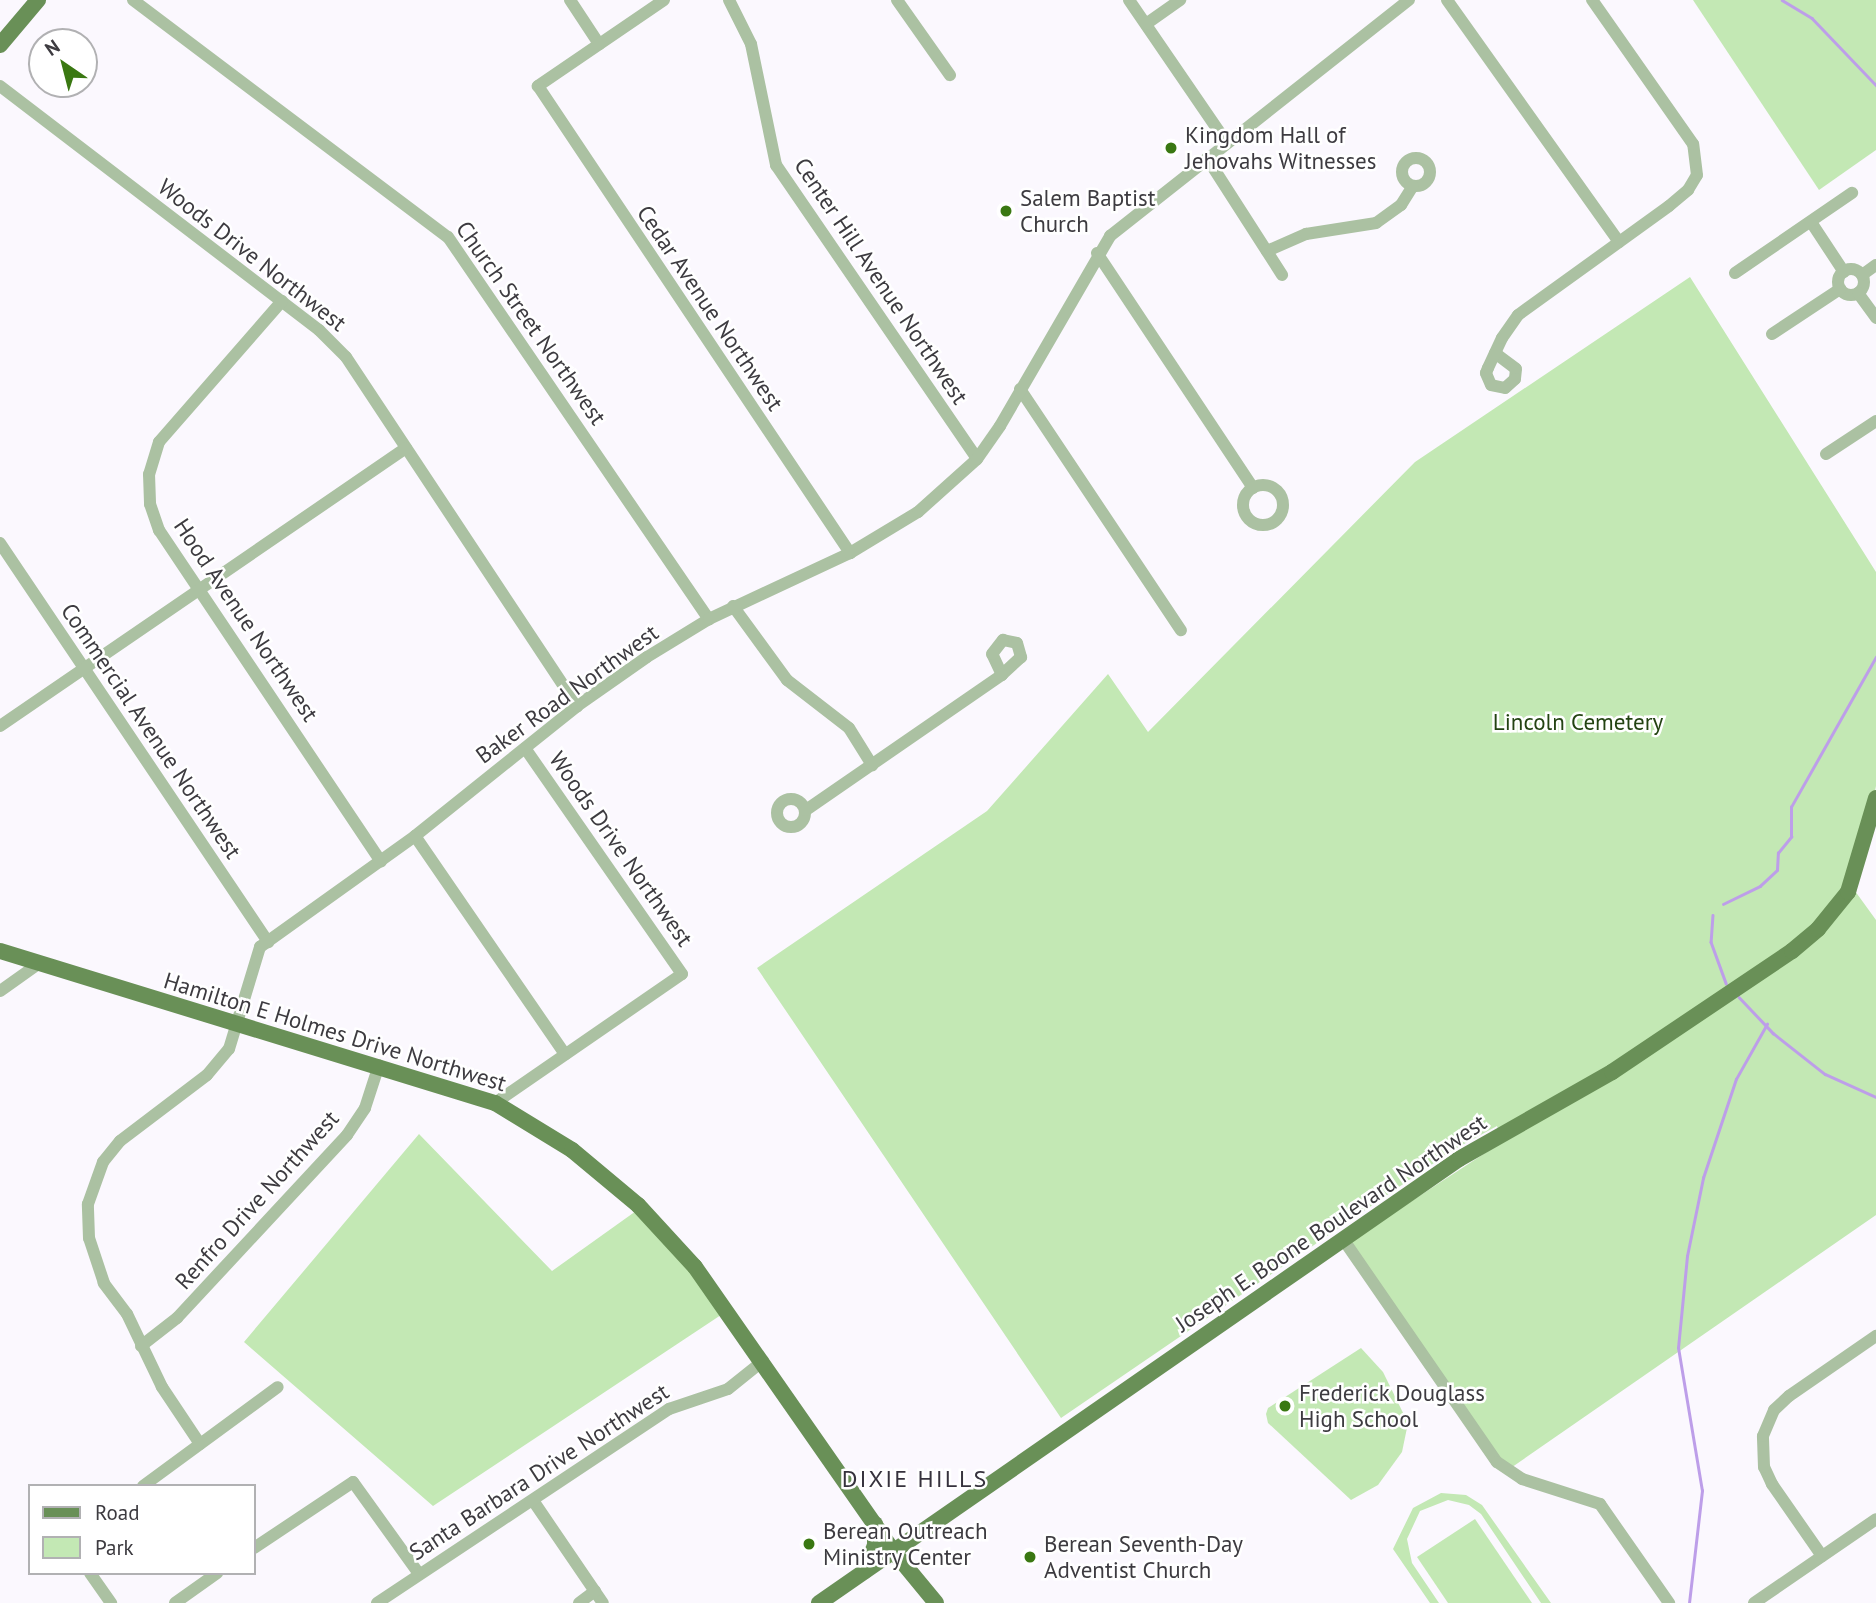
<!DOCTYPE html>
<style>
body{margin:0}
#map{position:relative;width:1876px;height:1603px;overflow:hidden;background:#fbf8fe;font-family:"PT Sans",sans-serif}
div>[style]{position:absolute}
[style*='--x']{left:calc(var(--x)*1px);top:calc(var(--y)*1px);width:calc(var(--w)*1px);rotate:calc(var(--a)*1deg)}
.green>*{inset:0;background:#c3e8b4}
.stream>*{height:2.5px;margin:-1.25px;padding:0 1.25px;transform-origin:1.25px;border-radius:1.25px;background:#bd9ee9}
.minor>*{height:12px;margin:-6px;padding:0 6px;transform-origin:6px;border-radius:6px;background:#abc1a2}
.minor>.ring{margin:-6px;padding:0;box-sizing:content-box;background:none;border:12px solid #abc1a2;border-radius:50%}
.major>*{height:16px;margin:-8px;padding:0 8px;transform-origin:8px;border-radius:8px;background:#699057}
.dots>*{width:19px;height:19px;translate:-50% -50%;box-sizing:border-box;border:4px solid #fff;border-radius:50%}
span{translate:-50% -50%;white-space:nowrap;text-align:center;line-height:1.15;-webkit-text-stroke:5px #fff;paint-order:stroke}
.poi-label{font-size:23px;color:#3d3b40}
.left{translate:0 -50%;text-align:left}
.street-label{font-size:23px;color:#3d3b40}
.park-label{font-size:23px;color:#234312}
.neighbourhood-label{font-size:24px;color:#36323d;letter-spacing:2px}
.legend{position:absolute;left:28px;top:1484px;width:228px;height:91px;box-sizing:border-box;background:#fff;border:2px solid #b1b1b3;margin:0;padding:9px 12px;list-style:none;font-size:21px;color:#3d3b40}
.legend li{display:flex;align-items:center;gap:14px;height:35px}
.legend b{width:35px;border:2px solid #b1b1b3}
.north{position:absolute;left:28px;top:28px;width:70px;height:70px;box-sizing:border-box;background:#fff;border:2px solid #b1b1b3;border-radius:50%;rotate:325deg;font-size:19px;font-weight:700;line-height:28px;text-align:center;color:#3d3b40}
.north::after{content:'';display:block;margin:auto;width:24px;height:32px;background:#3a7812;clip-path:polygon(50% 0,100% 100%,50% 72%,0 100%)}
</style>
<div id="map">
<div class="green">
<i style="clip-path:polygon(1693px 0,1876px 0,1876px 150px,1819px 190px)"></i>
<i style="clip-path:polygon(1690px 277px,1876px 572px,1876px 786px,1855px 891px,1876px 920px,1876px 1215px,1505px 1472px,1349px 1242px,1502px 1142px,1497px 1126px,1453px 1150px,1061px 1418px,757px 968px,987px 811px,1108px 674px,1148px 732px,1415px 462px)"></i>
<i style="clip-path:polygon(419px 1134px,552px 1271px,636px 1211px,730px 1309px,433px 1506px,244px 1342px)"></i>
<i style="clip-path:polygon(1361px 1348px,1383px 1372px,1408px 1423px,1402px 1452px,1378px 1485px,1351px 1500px,1268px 1423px,1266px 1414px,1268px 1408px)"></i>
<i style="clip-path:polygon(1441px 1493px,1466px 1495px,1482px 1505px,1551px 1603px,1541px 1603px,1481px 1514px,1469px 1505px,1448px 1500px,1420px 1511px,1407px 1539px,1412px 1563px,1439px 1603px,1430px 1603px,1393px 1549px,1413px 1508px)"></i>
<i style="clip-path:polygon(1475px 1519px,1532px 1603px,1448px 1603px,1417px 1557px)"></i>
</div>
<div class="stream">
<i style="--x:1782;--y:0;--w:35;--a:31"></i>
<i style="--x:1812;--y:18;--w:93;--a:46.3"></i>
<i style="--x:1723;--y:904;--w:41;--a:-25.9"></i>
<i style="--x:1760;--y:886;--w:23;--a:-43"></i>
<i style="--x:1777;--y:870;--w:17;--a:-87"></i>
<i style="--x:1778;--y:853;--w:21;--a:-51"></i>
<i style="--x:1791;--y:837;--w:30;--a:-90"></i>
<i style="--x:1791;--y:807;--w:172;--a:-60.5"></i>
<i style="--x:1713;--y:915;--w:27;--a:94"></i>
<i style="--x:1711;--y:942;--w:44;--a:69.9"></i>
<i style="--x:1739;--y:997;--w:50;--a:46.6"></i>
<i style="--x:1773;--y:1033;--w:66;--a:38.3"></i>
<i style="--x:1825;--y:1074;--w:56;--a:24.3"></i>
<i style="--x:1689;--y:1603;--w:113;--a:-83.4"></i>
<i style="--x:1702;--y:1491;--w:145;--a:-99.5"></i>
<i style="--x:1678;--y:1348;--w:92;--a:-84.4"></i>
<i style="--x:1687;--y:1256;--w:80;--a:-78.4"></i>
<i style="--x:1703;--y:1178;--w:104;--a:-71.6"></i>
<i style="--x:1736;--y:1079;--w:63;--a:-60.6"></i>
</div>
<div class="minor">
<i style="--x:133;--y:0;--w:394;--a:37"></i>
<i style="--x:448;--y:237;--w:463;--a:55.7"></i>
<i style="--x:570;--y:0;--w:53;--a:56.6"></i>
<i style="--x:664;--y:0;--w:153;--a:145.7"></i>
<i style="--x:538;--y:86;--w:562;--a:56.25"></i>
<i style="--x:729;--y:0;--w:49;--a:63.4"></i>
<i style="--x:751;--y:44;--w:124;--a:78.3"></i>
<i style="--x:776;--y:165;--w:356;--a:55.6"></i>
<i style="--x:897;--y:0;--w:92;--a:54.8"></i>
<i style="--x:1129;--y:0;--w:173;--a:55.6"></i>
<i style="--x:1447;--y:0;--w:297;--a:54.6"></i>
<i style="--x:1146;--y:24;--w:42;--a:-35.2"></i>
<i style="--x:0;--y:86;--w:402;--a:37.4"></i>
<i style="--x:319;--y:330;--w:38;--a:45"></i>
<i style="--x:346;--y:357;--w:419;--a:56.5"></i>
<i class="ring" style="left:1402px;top:158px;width:16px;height:16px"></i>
<i style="--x:1207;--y:158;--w:139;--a:57.3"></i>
<i style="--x:1811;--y:222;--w:60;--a:56.6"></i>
<i style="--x:1267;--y:251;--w:43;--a:-23.6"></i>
<i style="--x:1306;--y:234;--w:71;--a:-8.9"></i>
<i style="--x:1376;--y:223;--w:31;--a:-36"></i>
<i style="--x:1401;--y:205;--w:22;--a:-58"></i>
<i style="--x:1097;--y:253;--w:282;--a:56.4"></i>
<i class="ring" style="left:1838px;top:269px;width:14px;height:14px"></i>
<i style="--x:1735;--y:273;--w:142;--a:-34.4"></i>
<i style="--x:1862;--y:275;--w:17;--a:-36"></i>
<i style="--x:1858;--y:293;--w:31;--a:54"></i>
<i style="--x:282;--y:301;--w:187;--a:131.1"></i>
<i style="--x:159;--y:442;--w:34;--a:107"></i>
<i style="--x:149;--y:474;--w:30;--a:88"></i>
<i style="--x:150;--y:504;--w:28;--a:71"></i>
<i style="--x:159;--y:530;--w:399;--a:56.2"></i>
<i style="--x:1772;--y:334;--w:82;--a:-33.5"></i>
<i style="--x:1495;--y:353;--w:26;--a:37"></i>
<i style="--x:1516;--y:369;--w:10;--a:96"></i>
<i style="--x:1515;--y:379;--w:13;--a:138"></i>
<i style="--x:1505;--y:388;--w:14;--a:-168"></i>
<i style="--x:1491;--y:385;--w:13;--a:-113"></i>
<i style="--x:1486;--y:373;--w:5;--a:-68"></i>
<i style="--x:1488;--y:368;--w:33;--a:-65"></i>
<i style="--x:1502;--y:338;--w:28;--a:-55"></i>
<i style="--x:1518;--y:315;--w:186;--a:-35.8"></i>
<i style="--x:1669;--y:206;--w:25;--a:-40"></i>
<i style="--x:1688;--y:190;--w:17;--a:-59"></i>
<i style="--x:1697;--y:175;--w:31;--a:-97"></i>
<i style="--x:1693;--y:144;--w:176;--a:-125"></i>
<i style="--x:1020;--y:389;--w:290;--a:56.3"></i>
<i style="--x:1826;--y:454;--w:60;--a:-33.4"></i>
<i class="ring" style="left:1243px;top:485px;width:28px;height:28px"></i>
<i style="--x:0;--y:543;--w:481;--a:56.1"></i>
<i style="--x:733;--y:606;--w:92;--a:53.9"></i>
<i style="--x:787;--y:680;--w:78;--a:37.7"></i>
<i style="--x:849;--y:728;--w:44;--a:58.1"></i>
<i style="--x:1003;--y:640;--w:14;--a:12"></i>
<i style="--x:1017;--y:643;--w:15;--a:74"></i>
<i style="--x:1021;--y:657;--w:26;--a:137"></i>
<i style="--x:1002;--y:675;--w:23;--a:-115"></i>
<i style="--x:992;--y:654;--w:18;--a:-52"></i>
<i style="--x:0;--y:726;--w:492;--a:-34.4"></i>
<i class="ring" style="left:777px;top:799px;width:16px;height:16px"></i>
<i style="--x:806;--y:810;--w:238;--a:-34.6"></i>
<i style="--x:415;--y:836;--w:265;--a:55.5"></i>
<i style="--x:0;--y:991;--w:47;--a:-35.4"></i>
<i style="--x:495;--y:1103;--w:227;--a:-34.6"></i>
<i style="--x:682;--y:974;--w:275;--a:-124.8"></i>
<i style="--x:1343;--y:1239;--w:271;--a:55.4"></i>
<i style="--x:1497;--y:1462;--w:30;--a:34"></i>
<i style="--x:1522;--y:1479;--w:82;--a:17.8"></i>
<i style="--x:1600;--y:1504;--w:121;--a:55.1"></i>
<i style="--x:141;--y:1346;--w:46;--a:-37.9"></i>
<i style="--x:177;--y:1318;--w:250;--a:-47.1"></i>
<i style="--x:347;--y:1135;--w:32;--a:-56"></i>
<i style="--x:365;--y:1108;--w:45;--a:-72"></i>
<i style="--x:200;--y:1444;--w:69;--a:-123.7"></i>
<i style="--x:162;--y:1387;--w:81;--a:-115.6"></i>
<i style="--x:127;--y:1314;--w:39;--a:-127"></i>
<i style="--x:104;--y:1283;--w:47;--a:-108.4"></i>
<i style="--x:89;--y:1238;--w:34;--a:-92"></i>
<i style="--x:88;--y:1204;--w:45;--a:-70.3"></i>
<i style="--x:103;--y:1162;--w:27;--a:-51"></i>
<i style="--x:120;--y:1141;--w:109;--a:-37.2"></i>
<i style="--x:207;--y:1075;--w:34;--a:-50"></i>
<i style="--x:229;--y:1049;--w:107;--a:-73.1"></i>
<i style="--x:260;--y:947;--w:191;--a:-35.6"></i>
<i style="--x:415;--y:836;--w:208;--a:-38.7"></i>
<i style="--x:577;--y:706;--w:85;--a:-35"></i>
<i style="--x:647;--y:657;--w:73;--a:-31.5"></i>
<i style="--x:709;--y:619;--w:156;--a:-25.1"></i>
<i style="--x:850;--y:553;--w:79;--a:-31.1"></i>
<i style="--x:918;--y:512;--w:79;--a:-41.9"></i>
<i style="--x:977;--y:459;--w:40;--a:-55.1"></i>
<i style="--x:1000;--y:426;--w:220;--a:-59.9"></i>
<i style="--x:1110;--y:236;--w:381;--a:-38.3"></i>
<i style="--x:143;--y:1486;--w:167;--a:-36.3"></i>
<i style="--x:534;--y:1502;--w:122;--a:55.7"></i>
<i style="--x:254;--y:1548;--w:119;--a:-33.7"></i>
<i style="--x:353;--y:1482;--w:113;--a:54.3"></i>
<i style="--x:1822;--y:1556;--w:88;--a:-124.8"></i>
<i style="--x:1772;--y:1484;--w:19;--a:-115"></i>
<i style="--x:1764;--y:1467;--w:31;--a:-92"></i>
<i style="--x:1763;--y:1436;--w:28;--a:-67"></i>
<i style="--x:1774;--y:1410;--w:21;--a:-43"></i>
<i style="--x:1789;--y:1396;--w:106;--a:-34.6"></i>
<i style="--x:90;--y:1573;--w:37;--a:55"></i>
<i style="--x:175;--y:1603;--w:52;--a:-35.5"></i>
<i style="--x:377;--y:1603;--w:351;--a:-33.6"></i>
<i style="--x:669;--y:1409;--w:62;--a:-18.7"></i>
<i style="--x:728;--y:1389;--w:45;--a:-38.7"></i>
<i style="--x:579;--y:1603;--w:20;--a:-37"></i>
<i style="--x:1754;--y:1603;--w:148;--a:-34.5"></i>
</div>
<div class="major">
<i style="--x:0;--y:45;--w:59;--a:-49.8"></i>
<i style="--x:0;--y:951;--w:518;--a:17.07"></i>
<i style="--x:495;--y:1103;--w:90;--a:31.4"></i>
<i style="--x:572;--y:1150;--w:86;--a:39.8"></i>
<i style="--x:638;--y:1205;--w:84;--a:47.4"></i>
<i style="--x:695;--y:1267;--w:348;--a:55.1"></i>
<i style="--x:894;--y:1552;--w:66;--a:50.5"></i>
<i style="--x:865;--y:1571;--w:28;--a:-69"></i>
<i style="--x:875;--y:1545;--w:21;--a:-90"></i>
<i style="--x:819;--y:1603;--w:779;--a:-34.75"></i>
<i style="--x:1459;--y:1159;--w:176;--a:-29.6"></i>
<i style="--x:1612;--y:1072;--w:217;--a:-33.9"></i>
<i style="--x:1792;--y:951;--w:34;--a:-40"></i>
<i style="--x:1818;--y:929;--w:48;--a:-51"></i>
<i style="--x:1848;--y:892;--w:98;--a:-73.4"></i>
</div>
<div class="dots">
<i style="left:1171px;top:148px;background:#3a7812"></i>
<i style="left:1006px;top:211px;background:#3a7812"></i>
<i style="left:1285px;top:1406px;background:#3a7812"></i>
<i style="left:809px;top:1544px;background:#3a7812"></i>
<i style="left:1030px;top:1557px;background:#3a7812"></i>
</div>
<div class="poi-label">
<span class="left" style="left:1185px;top:148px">Kingdom Hall of<br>Jehovahs Witnesses</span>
<span class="left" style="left:1020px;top:211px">Salem Baptist<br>Church</span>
<span class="left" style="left:1299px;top:1406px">Frederick Douglass<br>High School</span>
<span class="left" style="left:823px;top:1544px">Berean Outreach<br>Ministry Center</span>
<span class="left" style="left:1044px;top:1557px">Berean Seventh-Day<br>Adventist Church</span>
</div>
<div class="street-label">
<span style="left:252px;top:255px;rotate:38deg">Woods Drive Northwest</span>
<span style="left:881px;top:281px;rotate:56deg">Center Hill Avenue Northwest</span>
<span style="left:710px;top:308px;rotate:56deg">Cedar Avenue Northwest</span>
<span style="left:531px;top:323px;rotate:55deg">Church Street Northwest</span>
<span style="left:246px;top:620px;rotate:56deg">Hood Avenue Northwest</span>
<span style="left:567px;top:694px;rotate:-36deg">Baker Road Northwest</span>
<span style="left:151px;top:731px;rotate:56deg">Commercial Avenue Northwest</span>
<span style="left:621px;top:849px;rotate:55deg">Woods Drive Northwest</span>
<span style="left:335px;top:1032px;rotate:17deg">Hamilton E Holmes Drive Northwest</span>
<span style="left:257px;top:1200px;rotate:-48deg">Renfro Drive Northwest</span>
<span style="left:1331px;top:1223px;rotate:-34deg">Joseph E. Boone Boulevard Northwest</span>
<span style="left:539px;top:1472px;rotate:-33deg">Santa Barbara Drive Northwest</span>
</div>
<div class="park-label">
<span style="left:1578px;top:722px">Lincoln Cemetery</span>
</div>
<div class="neighbourhood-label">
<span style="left:915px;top:1479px">DIXIE HILLS</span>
</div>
<ul class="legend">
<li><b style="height:9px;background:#699057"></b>Road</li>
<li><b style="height:19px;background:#c3e8b4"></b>Park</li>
</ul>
<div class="north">N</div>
</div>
